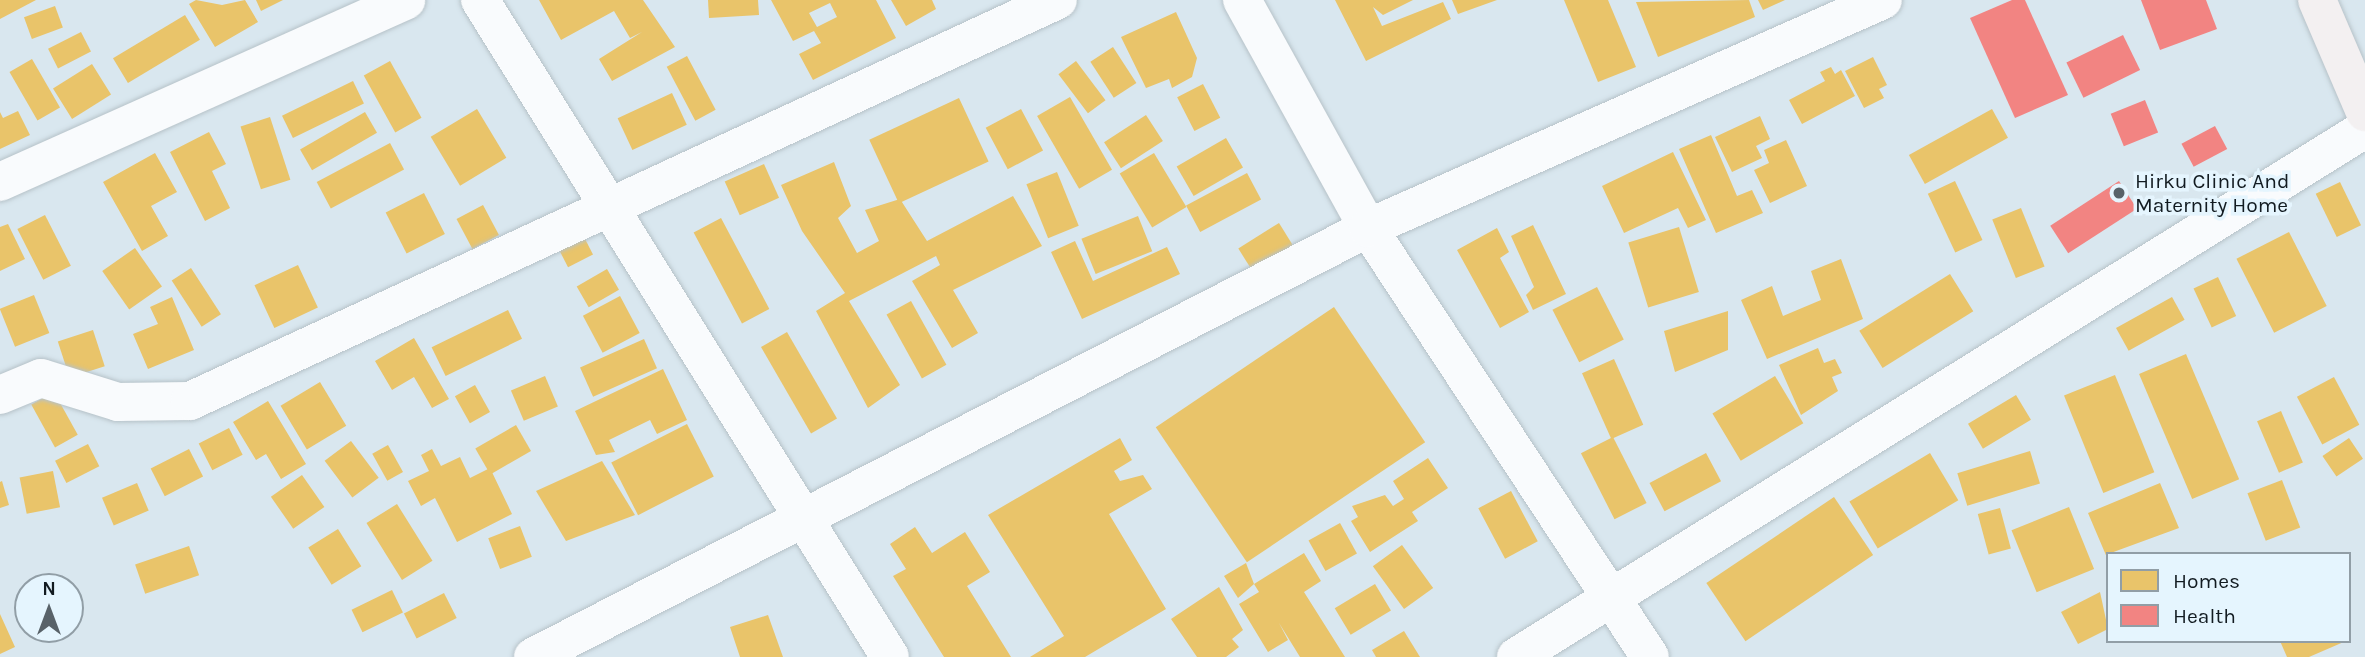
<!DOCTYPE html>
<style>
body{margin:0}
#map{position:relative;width:2365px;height:657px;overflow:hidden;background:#d9e7ef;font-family:Karla,sans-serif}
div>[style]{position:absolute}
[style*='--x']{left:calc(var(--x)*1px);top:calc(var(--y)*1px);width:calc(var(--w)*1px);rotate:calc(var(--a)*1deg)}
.homes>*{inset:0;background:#e9c46a;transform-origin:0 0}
.health>*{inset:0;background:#f28482;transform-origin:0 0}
.roads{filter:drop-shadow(0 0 2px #b6c2c8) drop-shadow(0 0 2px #b6c2c8)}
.street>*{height:38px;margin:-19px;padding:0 19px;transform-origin:19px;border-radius:19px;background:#f9fbfd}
.primary>*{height:38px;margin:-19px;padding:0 19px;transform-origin:19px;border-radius:19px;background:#f3f0f1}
.dots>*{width:19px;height:19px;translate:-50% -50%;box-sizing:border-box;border:4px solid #e5f5fe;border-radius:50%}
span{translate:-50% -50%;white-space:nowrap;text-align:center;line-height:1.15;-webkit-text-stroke:7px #e5f5fe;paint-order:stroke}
.poi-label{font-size:21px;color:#121b21}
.left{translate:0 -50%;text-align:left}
.legend{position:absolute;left:2106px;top:552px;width:245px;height:91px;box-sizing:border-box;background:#e5f5fe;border:2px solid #919ea6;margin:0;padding:9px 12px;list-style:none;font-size:21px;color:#121b21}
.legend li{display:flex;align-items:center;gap:14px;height:35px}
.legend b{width:35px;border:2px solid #919ea6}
.north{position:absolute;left:14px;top:573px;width:70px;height:70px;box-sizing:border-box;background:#e5f5fe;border:2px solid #919ea6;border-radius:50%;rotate:0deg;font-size:19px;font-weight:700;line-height:28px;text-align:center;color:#121b21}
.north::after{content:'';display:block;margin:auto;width:24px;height:32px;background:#586269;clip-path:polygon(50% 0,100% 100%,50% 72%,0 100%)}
</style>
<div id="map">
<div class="homes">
<i style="clip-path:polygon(0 0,36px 0,0 19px)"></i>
<i style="clip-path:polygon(196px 0,222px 5px,245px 0,258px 22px,215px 47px,189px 4px)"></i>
<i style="clip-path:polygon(256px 0,283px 0,261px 11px)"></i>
<i style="clip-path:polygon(539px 0,643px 0,675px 47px,612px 81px,599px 59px,642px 32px,630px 38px,614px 11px,561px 40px)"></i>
<i style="clip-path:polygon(708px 0,758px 0,759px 15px,709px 18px)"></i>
<i style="clip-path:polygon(evenodd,771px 0,876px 0,896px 38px,813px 80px,799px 54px,821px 43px,814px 31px,793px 41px,771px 0,830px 3px,837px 17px,817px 27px,809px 13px,830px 3px)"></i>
<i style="clip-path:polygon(891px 0,932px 0,936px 9px,906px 26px)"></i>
<i style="clip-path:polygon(1335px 0,1413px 0,1383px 15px,1373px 7px,1382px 26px,1443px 2px,1451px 19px,1366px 61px)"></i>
<i style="clip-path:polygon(1452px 0,1497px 0,1458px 14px)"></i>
<i style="clip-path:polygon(1564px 0,1608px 0,1636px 67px,1598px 82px)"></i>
<i style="clip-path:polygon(1749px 0,1755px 17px,1658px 57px,1636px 2px)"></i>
<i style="clip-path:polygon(1758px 0,1785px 0,1763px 10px)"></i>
<i style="left:55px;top:6px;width:23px;height:33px;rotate:70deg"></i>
<i style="clip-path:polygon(1176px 12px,1197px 58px,1192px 77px,1172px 88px,1169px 79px,1146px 88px,1121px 37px)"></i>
<i style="left:185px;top:15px;width:29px;height:84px;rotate:59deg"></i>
<i style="left:81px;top:32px;width:22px;height:37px;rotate:63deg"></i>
<i style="left:1113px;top:47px;width:43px;height:27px;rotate:57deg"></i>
<i style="left:687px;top:56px;width:61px;height:23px;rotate:62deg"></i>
<i style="clip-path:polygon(1873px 57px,1887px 85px,1879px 89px,1884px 98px,1864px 108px,1845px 71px)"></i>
<i style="left:32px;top:59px;width:56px;height:26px;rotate:60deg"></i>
<i style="left:390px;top:61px;width:65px;height:30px;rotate:61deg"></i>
<i style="left:1076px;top:61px;width:49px;height:22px;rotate:53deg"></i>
<i style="left:92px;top:64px;width:36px;height:46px;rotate:58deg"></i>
<i style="clip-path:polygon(1831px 67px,1835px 74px,1841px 70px,1855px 96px,1802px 124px,1789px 100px,1825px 81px,1820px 72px)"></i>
<i style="left:353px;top:81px;width:25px;height:79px;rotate:64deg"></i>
<i style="left:1203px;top:84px;width:38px;height:29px;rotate:63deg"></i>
<i style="left:672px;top:93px;width:35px;height:60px;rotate:65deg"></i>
<i style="left:1070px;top:97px;width:84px;height:38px;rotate:60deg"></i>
<i style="left:959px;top:98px;width:70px;height:99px;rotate:65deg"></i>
<i style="left:477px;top:109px;width:57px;height:54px;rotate:59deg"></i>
<i style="left:1021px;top:109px;width:47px;height:40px;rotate:62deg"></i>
<i style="left:1992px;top:109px;width:33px;height:95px;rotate:61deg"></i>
<i style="clip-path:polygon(18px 111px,30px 135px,0 149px,0 112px,3px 118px)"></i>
<i style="left:365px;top:112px;width:24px;height:75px;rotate:60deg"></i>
<i style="left:1146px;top:115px;width:31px;height:50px;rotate:57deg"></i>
<i style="clip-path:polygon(1760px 116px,1770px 139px,1756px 146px,1762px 158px,1732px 172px,1715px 137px)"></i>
<i style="left:270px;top:117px;width:66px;height:31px;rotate:72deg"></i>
<i style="clip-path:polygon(209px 132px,226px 164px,212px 171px,230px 208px,205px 221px,170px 152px)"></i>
<i style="clip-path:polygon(1711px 135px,1737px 196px,1752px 190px,1763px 213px,1716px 233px,1679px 149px)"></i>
<i style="left:1226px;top:138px;width:34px;height:57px;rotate:60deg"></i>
<i style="clip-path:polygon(1786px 140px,1807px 186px,1770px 203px,1754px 170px,1769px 163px,1764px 150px)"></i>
<i style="left:390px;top:143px;width:30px;height:83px;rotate:62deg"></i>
<i style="clip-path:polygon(1673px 152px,1706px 220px,1688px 228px,1678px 208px,1624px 233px,1602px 186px)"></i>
<i style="clip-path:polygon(155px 153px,177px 192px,151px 206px,168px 236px,142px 251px,103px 182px)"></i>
<i style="left:1154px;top:153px;width:63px;height:40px;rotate:59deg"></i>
<i style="clip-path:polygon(834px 162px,851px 206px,838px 218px,857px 253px,879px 241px,865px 210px,900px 199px,927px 241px,1013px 196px,1042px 246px,953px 290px,978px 333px,952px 348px,912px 281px,940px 265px,936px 256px,849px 301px,900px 385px,868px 408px,816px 311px,845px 293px,802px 231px,781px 185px)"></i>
<i style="left:764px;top:164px;width:37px;height:43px;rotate:66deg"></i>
<i style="left:1057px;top:172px;width:58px;height:33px;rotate:68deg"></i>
<i style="left:1247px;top:173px;width:30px;height:69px;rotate:62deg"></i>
<i style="left:1955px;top:181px;width:65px;height:30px;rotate:65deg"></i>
<i style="left:2340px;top:182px;width:48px;height:27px;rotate:64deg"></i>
<i style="left:424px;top:193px;width:46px;height:43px;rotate:63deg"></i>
<i style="left:483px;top:205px;width:34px;height:30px;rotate:62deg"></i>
<i style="left:2021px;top:208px;width:63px;height:31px;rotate:68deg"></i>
<i style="left:45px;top:215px;width:57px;height:31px;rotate:63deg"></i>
<i style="left:1138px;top:216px;width:38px;height:61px;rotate:68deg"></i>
<i style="left:721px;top:218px;width:103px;height:31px;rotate:62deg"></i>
<i style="left:1279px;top:223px;width:32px;height:48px;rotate:58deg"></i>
<i style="clip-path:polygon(8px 224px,25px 259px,0 271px,0 227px)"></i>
<i style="clip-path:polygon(1533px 225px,1566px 294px,1533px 310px,1526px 295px,1534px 287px,1511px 236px)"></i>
<i style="left:1679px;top:227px;width:68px;height:53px;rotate:73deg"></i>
<i style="clip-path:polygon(1497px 228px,1509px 252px,1500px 258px,1529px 312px,1500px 328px,1457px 250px)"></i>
<i style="left:2289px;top:232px;width:83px;height:59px;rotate:63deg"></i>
<i style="left:583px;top:235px;width:22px;height:28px;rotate:63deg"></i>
<i style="clip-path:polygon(1075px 241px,1093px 281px,1167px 247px,1180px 274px,1082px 319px,1051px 252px)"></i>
<i style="left:135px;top:248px;width:47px;height:40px;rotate:55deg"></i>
<i style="clip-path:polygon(1841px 259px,1863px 319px,1767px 359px,1741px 300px,1772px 286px,1783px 316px,1821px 300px,1811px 271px)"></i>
<i style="left:298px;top:265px;width:47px;height:48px;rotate:65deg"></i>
<i style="left:191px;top:268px;width:55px;height:23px;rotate:57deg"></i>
<i style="left:607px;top:269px;width:24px;height:35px;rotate:60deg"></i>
<i style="left:1950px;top:274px;width:44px;height:107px;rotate:58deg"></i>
<i style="left:2218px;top:277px;width:43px;height:27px;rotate:65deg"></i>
<i style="left:1597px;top:287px;width:59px;height:50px;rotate:63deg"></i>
<i style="left:34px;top:295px;width:41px;height:37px;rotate:68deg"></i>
<i style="left:620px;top:296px;width:42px;height:42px;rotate:62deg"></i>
<i style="clip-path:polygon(172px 297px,194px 350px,148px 369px,133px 334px,158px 324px,150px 307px)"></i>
<i style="left:2172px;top:297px;width:26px;height:64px;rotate:61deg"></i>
<i style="left:911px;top:301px;width:73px;height:28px;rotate:61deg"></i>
<i style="left:1334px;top:307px;width:163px;height:215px;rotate:56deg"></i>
<i style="left:508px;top:310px;width:32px;height:85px;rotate:64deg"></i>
<i style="clip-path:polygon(1728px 311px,1728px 350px,1675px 372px,1664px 331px)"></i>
<i style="left:93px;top:330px;width:38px;height:37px;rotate:72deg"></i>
<i style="left:787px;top:332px;width:100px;height:30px;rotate:60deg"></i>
<i style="clip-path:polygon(414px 338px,449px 399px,432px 408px,414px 377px,392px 390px,375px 361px)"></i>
<i style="left:644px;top:339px;width:32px;height:70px;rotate:66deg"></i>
<i style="clip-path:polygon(1818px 348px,1824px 363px,1835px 359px,1842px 373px,1832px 377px,1838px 391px,1801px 415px,1779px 365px)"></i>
<i style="left:2186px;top:354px;width:136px;height:51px;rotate:67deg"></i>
<i style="left:1614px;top:359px;width:72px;height:35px;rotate:66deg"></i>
<i style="clip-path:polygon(663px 369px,687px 420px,657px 434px,650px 420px,609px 440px,615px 452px,596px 455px,575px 411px)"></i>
<i style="left:2115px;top:375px;width:105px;height:55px;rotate:68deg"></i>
<i style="left:545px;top:376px;width:33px;height:37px;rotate:67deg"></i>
<i style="left:1775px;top:376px;width:55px;height:73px;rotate:59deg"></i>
<i style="left:2334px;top:377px;width:54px;height:42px;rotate:62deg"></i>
<i style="left:320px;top:382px;width:51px;height:46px;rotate:59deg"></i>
<i style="left:475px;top:385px;width:31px;height:23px;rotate:61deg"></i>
<i style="left:54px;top:392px;width:49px;height:26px;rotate:61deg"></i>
<i style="left:2016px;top:395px;width:29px;height:56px;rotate:59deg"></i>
<i style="clip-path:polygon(268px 401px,306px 464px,281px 479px,266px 454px,256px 460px,233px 422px)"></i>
<i style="left:2281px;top:411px;width:56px;height:26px;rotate:67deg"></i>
<i style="left:687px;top:424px;width:59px;height:85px;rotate:63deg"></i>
<i style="left:516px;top:425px;width:30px;height:47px;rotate:60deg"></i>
<i style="left:229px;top:428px;width:30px;height:34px;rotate:63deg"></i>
<i style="left:1613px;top:437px;width:74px;height:36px;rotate:63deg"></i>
<i style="clip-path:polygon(1120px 438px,1132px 460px,1114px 471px,1120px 481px,1143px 475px,1152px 489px,1109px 514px,1166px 609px,1085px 657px,1030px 657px,1064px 636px,988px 515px)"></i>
<i style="left:2349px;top:438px;width:25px;height:32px;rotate:56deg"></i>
<i style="left:351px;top:441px;width:46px;height:33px;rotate:53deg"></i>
<i style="left:88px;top:444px;width:25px;height:37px;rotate:63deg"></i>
<i style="left:388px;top:445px;width:31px;height:18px;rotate:61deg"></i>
<i style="left:189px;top:449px;width:31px;height:43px;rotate:63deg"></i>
<i style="clip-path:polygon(432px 449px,441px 466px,460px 457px,470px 478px,490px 468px,512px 514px,457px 542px,435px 498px,421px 506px,408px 481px,429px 471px,421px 455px)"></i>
<i style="left:2030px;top:451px;width:34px;height:76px;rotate:73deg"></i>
<i style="left:1706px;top:453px;width:32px;height:64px;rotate:62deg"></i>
<i style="left:1930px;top:453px;width:55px;height:94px;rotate:59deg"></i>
<i style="clip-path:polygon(1428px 458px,1448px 488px,1412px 512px,1418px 521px,1370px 552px,1351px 521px,1358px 517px,1352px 506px,1385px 495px,1393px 506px,1404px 499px,1393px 481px)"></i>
<i style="clip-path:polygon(602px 461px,635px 515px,566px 541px,536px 491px)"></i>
<i style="left:53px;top:471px;width:37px;height:34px;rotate:79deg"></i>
<i style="left:302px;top:475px;width:39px;height:38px;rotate:55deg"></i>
<i style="left:2282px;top:480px;width:51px;height:37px;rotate:69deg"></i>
<i style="clip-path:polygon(2px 481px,9px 505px,0 508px,0 482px)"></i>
<i style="left:137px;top:483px;width:30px;height:38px;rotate:67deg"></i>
<i style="clip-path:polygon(2160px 483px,2179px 528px,2108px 554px,2108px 560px,2088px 513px)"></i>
<i style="left:1511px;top:491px;width:57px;height:37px;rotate:62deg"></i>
<i style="left:1834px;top:497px;width:70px;height:154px;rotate:56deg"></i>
<i style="left:397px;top:504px;width:67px;height:36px;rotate:58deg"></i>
<i style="left:2069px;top:507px;width:67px;height:62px;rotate:68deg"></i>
<i style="left:2000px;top:508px;width:42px;height:23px;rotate:75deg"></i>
<i style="left:1340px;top:523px;width:35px;height:36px;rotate:61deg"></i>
<i style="left:520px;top:526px;width:33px;height:34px;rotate:69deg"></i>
<i style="clip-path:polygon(915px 527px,932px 553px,965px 532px,990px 572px,967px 586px,1011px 657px,944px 657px,893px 576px,906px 569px,890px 544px)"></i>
<i style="left:338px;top:529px;width:44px;height:35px;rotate:58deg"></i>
<i style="left:1402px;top:545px;width:53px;height:36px;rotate:54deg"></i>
<i style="left:189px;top:546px;width:31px;height:57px;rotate:71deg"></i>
<i style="clip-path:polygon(1304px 553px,1321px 581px,1304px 592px,1345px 657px,1300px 657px,1279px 623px,1288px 640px,1268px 652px,1239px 604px,1259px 592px,1254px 584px)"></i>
<i style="clip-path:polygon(1246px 563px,1254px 584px,1238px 598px,1224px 576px)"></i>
<i style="left:1375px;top:584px;width:31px;height:47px;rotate:59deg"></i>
<i style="clip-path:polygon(1219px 587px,1243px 630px,1232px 639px,1239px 647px,1226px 657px,1197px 657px,1171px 619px)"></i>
<i style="left:392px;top:590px;width:25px;height:45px;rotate:64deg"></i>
<i style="clip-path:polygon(2100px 592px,2108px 629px,2078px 644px,2061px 612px)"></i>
<i style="left:444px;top:593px;width:28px;height:45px;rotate:63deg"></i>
<i style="clip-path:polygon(0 614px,15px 647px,0 654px)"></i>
<i style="clip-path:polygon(768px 615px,783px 657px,740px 657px,730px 627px)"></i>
<i style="clip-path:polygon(1404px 631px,1420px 657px,1376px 657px,1372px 650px)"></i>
<i style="clip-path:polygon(2280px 641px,2346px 641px,2309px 657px,2287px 657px)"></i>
</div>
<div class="health">
<i style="clip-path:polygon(2012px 0,2025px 0,2068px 95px,2015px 118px,1970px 18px)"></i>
<i style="clip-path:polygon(2141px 0,2206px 0,2217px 29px,2160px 50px)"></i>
<i style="left:2123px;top:35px;width:39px;height:63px;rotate:64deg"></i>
<i style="left:2145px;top:100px;width:35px;height:37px;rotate:68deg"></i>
<i style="left:2215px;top:126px;width:26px;height:38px;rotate:62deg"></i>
<i style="left:2119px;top:181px;width:33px;height:82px;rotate:57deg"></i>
</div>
<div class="roads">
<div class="street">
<i style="--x:480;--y:0;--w:774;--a:58.03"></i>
<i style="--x:1242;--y:0;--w:260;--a:61.1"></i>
<i style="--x:1368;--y:228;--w:513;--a:56.68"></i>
<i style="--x:0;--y:182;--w:445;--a:-24.1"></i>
<i style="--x:0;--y:395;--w:44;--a:-22.5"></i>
<i style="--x:41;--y:378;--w:81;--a:17.3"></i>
<i style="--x:118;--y:402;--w:72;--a:-0.8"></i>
<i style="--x:190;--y:401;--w:956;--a:-24.8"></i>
<i style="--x:533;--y:657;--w:939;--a:-27.19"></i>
<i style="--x:1368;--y:228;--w:563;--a:-23.88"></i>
<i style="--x:1516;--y:657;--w:1000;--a:-31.88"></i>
</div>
<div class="primary">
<i style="--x:2317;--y:0;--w:122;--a:66.8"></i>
</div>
</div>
<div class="dots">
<i style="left:2119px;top:193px;background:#586269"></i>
</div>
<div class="poi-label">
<span class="left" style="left:2135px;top:193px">Hirku Clinic And<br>Maternity Home</span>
</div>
<ul class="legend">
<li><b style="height:19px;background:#e9c46a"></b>Homes</li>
<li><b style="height:19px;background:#f28482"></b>Health</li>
</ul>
<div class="north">N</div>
</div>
